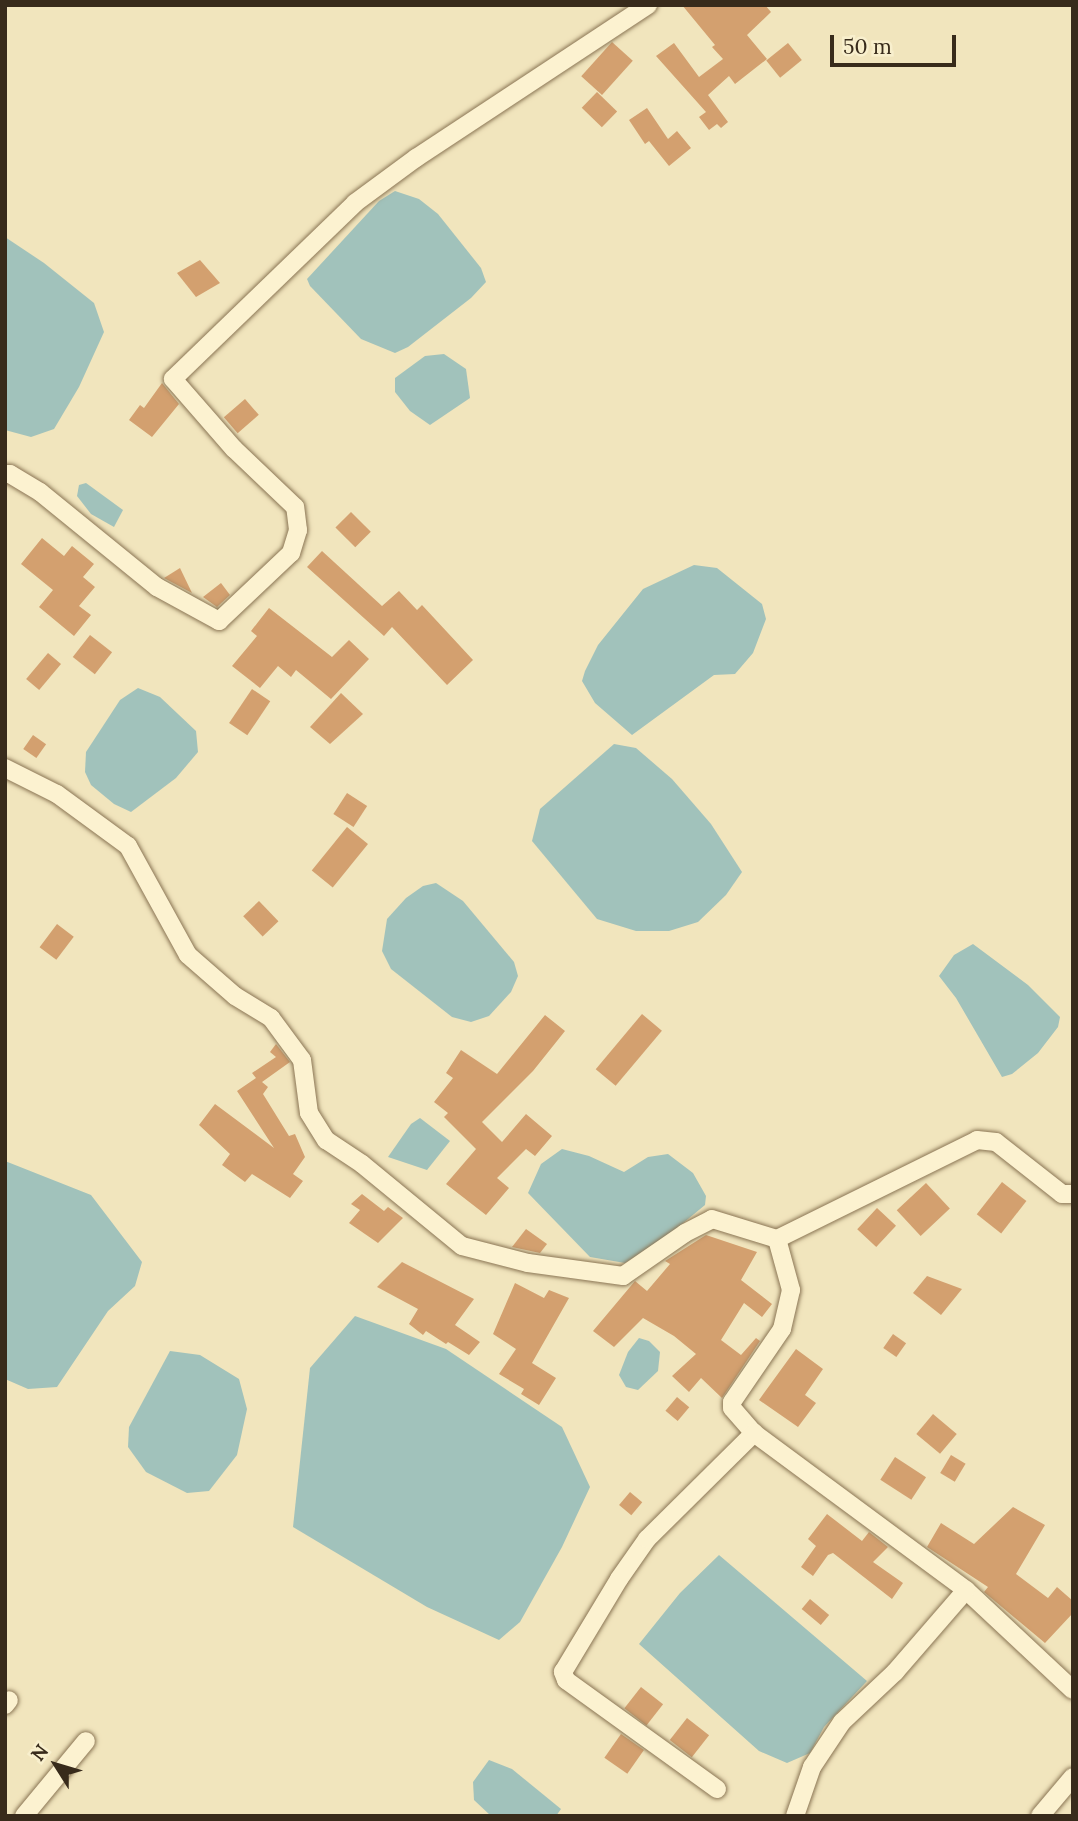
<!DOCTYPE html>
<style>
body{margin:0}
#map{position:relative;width:1078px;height:1821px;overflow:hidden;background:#f1e5bd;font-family:Lora,serif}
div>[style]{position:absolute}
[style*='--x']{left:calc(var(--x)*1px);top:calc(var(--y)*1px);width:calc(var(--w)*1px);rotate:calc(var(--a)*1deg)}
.water>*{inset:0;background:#a1c2bb}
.building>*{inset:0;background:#d3a06f;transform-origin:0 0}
.roads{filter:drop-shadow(0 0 2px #8a7554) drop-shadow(0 0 2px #8a7554)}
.minor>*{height:18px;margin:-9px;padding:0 9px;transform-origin:9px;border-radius:9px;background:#fcf2d0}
span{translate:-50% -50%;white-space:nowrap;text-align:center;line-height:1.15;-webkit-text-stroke:6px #f8efcd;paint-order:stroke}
.frame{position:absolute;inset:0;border:7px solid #382b1b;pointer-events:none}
.north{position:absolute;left:21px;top:1730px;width:70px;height:70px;-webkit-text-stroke:5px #f8efcd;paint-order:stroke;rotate:307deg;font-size:19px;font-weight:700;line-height:28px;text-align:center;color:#382b1b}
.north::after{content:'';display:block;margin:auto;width:24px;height:32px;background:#382b1b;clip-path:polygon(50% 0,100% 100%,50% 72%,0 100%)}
.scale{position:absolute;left:830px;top:35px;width:126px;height:32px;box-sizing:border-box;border:4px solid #382b1b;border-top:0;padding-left:9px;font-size:21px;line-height:24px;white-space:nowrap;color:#382b1b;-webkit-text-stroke:5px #f8efcd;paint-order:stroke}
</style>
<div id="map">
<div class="water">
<i style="clip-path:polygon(395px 191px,419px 199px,438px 214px,481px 268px,486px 282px,471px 298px,408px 347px,395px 353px,361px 339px,310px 286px,307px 279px,379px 201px)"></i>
<i style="clip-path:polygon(5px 237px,44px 263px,94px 303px,104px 332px,79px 387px,54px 429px,31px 437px,5px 430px)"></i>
<i style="clip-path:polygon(444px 354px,466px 369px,470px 398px,430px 425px,410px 411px,395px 392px,395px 378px,425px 356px)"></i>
<i style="clip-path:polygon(86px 483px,123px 510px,114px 527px,91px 514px,77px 496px,79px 485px)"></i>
<i style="clip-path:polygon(694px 565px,717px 568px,762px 604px,766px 619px,753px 653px,735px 674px,714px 675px,632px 735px,595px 703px,582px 681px,585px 671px,598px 645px,643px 589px)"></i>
<i style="clip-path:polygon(138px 688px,160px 697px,196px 731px,198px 752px,176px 778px,131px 812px,114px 804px,91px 785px,85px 772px,86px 752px,120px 700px)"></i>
<i style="clip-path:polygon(614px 744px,636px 748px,672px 779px,711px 824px,742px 872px,726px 895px,698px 922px,669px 931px,636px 931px,597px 919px,532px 841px,540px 809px)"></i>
<i style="clip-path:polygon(436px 883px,463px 901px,514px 962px,518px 976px,511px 992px,489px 1016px,471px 1022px,452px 1017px,391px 969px,382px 951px,387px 919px,406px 898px,423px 886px)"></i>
<i style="clip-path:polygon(973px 944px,1028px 985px,1060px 1017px,1058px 1027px,1038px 1053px,1012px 1074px,1002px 1077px,956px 998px,939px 976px,954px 955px)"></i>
<i style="clip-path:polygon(420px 1118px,450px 1141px,427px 1170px,388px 1157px,411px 1124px)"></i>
<i style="clip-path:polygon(562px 1149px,589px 1156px,624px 1172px,648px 1157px,668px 1154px,693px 1173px,706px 1196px,705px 1205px,671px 1233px,625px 1263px,590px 1257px,528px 1193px,541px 1164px)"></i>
<i style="clip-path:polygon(5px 1161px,91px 1195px,142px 1262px,135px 1286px,108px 1311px,57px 1387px,28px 1389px,5px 1379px)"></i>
<i style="clip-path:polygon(355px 1316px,446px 1349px,562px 1427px,590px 1487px,562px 1547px,520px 1622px,499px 1640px,427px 1607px,293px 1527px,310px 1368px)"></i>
<i style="clip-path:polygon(639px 1338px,649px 1341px,660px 1352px,658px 1371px,638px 1390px,626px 1387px,619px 1375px,628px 1352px)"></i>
<i style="clip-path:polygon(170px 1351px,200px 1355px,239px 1379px,247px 1409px,237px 1455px,209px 1491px,187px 1493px,146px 1472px,128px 1447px,129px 1427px)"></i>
<i style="clip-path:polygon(719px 1555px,867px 1681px,824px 1727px,810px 1753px,787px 1763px,759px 1751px,639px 1644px,680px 1593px)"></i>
<i style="clip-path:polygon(489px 1760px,512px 1769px,561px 1809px,556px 1816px,491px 1816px,474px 1800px,473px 1782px)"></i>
</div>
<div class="building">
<i style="clip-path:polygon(682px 5px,765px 5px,771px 12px,747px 35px,767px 59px,735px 84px,729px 76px,708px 95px,728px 122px,721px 128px,717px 124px,709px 130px,699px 117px,706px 112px,656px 56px,674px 43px,699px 77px,723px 59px,712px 47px,715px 45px)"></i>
<i style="left:612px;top:42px;width:28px;height:46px;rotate:42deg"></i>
<i style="left:788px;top:43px;width:22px;height:28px;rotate:51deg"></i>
<i style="left:597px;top:92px;width:28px;height:22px;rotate:44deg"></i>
<i style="clip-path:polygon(647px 108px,668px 139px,677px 131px,691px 148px,669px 166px,649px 141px,645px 144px,629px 120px)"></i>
<i style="clip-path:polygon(200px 260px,220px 283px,196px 297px,177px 273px)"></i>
<i style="clip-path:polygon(162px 383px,179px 404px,152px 437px,129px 420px,140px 405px,144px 408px)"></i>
<i style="left:245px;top:399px;width:21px;height:28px;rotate:49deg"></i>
<i style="left:351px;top:512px;width:28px;height:22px;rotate:45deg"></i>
<i style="clip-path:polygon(42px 538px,64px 556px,72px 546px,94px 564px,83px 577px,95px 587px,79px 606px,91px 615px,74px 636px,39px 607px,53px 590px,21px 564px)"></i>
<i style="clip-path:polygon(322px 551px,382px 606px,399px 591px,417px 610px,422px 605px,473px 660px,447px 685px,392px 627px,384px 636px,307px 567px)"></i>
<i style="clip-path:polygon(180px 568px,192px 593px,164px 578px)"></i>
<i style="clip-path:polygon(221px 583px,230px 595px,217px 607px,203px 597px)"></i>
<i style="clip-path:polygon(269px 608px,332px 657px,349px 640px,369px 659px,331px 699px,296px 670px,291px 677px,278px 666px,260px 688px,232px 666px,257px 636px,251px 631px)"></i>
<i style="left:90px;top:635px;width:28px;height:28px;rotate:38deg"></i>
<i style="left:48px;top:653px;width:17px;height:34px;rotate:40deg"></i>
<i style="left:252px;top:689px;width:22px;height:41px;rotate:34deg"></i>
<i style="clip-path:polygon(341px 693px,363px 714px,330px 744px,310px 727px)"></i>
<i style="left:33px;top:735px;width:16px;height:17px;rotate:35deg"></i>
<i style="left:347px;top:793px;width:24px;height:25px;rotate:33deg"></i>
<i style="left:347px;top:827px;width:27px;height:56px;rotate:39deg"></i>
<i style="left:259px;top:901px;width:28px;height:22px;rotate:46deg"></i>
<i style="left:57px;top:924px;width:21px;height:29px;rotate:37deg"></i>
<i style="left:642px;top:1014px;width:26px;height:72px;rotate:40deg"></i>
<i style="clip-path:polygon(545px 1015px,565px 1031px,533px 1071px,482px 1122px,502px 1142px,526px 1114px,552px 1136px,535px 1156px,526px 1149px,497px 1178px,509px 1188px,486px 1215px,446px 1184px,476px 1149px,444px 1117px,448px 1113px,434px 1102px,453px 1078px,446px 1073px,461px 1050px,497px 1074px)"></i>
<i style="clip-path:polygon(276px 1044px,290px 1062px,262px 1082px,268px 1087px,263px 1094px,289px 1136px,295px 1134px,305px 1157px,293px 1174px,303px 1181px,290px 1198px,252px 1174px,245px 1182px,222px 1165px,230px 1154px,199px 1125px,215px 1104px,274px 1148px,237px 1091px,256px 1078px,252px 1073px,276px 1057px,270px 1052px)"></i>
<i style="left:1002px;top:1182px;width:31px;height:41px;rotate:38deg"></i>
<i style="left:926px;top:1183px;width:35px;height:40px;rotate:47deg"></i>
<i style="clip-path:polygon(362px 1194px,384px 1211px,388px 1207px,403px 1218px,378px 1243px,349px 1223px,360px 1210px,351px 1204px)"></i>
<i style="left:877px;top:1208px;width:26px;height:29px;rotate:43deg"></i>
<i style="clip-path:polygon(526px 1229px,547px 1244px,540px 1253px,512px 1247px)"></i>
<i style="clip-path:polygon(706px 1235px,757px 1252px,741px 1280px,772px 1304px,762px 1317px,744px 1303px,721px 1340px,741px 1355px,756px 1338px,760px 1341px,722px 1398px,701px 1378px,689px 1392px,672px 1376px,696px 1354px,674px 1336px,643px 1318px,614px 1347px,593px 1331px,635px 1281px,647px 1291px,670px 1264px,665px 1261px)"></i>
<i style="clip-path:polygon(402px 1262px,474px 1299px,455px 1325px,480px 1342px,469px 1355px,448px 1342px,446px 1344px,426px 1331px,423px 1335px,409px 1324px,418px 1309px,377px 1287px)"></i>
<i style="clip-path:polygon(927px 1276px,962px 1289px,941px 1315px,913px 1293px)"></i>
<i style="clip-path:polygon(515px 1283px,544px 1298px,549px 1290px,569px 1298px,532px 1363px,556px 1378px,539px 1405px,521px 1394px,524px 1389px,499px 1374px,516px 1349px,493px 1334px)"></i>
<i style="left:893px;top:1334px;width:16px;height:17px;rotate:35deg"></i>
<i style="clip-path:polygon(796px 1349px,823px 1369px,805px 1395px,816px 1403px,798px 1427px,759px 1400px)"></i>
<i style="left:677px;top:1397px;width:16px;height:18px;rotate:40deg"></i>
<i style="left:933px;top:1414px;width:31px;height:26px;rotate:40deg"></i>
<i style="left:951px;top:1455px;width:17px;height:21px;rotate:31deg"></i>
<i style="left:895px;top:1457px;width:37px;height:27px;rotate:33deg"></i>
<i style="left:630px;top:1492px;width:16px;height:17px;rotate:40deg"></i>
<i style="clip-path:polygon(1013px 1507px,1045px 1525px,1016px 1574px,1048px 1598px,1057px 1587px,1073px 1601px,1073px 1613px,1045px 1643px,984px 1592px,988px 1587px,927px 1547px,941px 1523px,974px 1544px)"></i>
<i style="clip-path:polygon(827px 1514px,862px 1541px,869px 1532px,888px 1547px,873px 1562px,903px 1583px,892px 1599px,833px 1553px,828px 1555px,813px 1576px,801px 1567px,816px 1546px,808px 1539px)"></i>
<i style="left:810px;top:1599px;width:25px;height:13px;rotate:40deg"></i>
<i style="left:641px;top:1687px;width:28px;height:27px;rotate:38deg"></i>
<i style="left:687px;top:1718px;width:28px;height:28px;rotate:38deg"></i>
<i style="left:621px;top:1734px;width:28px;height:29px;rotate:35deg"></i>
</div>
<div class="roads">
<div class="minor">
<i style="--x:5;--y:474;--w:5;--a:0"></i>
<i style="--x:10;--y:474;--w:35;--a:31"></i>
<i style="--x:40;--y:492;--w:151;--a:39.1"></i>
<i style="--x:157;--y:587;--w:71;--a:28.7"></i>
<i style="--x:219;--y:621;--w:99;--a:-43.4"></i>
<i style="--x:291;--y:553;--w:24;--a:-73"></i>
<i style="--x:298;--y:530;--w:23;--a:-97"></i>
<i style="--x:295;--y:507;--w:84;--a:-136.4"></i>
<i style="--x:234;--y:449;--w:93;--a:-131.1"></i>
<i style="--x:173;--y:379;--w:253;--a:-44"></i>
<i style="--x:355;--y:203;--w:76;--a:-36.4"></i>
<i style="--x:416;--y:158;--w:278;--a:-33.4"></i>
<i style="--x:5;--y:768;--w:58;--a:26.6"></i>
<i style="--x:57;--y:794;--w:88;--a:36.2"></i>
<i style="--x:128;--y:846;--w:124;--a:61.2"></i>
<i style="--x:188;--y:955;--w:62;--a:41.1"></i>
<i style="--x:235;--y:996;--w:42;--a:31.4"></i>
<i style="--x:271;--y:1018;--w:52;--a:53.6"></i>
<i style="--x:302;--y:1060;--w:53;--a:82.5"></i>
<i style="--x:309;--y:1113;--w:32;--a:58"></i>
<i style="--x:326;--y:1140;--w:43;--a:33.7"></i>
<i style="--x:362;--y:1164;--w:129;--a:39.4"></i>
<i style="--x:462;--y:1246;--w:68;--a:14.4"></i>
<i style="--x:528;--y:1263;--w:96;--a:7.8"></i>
<i style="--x:623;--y:1276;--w:75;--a:-34.7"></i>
<i style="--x:685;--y:1233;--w:30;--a:-27"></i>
<i style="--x:712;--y:1219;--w:68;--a:17.1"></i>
<i style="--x:777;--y:1239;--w:223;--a:-26.3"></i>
<i style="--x:977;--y:1140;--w:19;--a:6"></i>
<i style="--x:996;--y:1142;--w:84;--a:38.2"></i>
<i style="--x:1062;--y:1194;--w:11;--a:0"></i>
<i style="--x:777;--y:1239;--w:53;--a:74.6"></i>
<i style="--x:791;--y:1290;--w:40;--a:103"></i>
<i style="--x:782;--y:1329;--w:88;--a:124.4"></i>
<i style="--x:732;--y:1402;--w:6;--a:90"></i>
<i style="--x:732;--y:1408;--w:33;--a:49"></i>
<i style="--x:754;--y:1433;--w:264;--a:36.5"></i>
<i style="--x:966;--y:1590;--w:146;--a:43.1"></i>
<i style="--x:5;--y:1705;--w:6;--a:-51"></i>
<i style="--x:717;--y:1789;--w:186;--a:-144.2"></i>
<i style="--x:566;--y:1680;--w:9;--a:-111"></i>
<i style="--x:563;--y:1672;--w:109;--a:-58.9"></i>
<i style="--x:619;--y:1579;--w:49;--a:-55"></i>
<i style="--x:647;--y:1539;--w:151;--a:-44.7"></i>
<i style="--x:24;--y:1816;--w:97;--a:-50.4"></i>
<i style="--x:795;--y:1816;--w:52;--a:-70.9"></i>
<i style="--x:812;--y:1767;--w:54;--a:-56.3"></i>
<i style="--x:842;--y:1722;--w:73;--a:-43.3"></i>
<i style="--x:895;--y:1672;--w:108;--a:-49.1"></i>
<i style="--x:1040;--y:1816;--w:51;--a:-49.8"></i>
</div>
</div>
<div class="frame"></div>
<div class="north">N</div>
<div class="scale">50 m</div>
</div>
